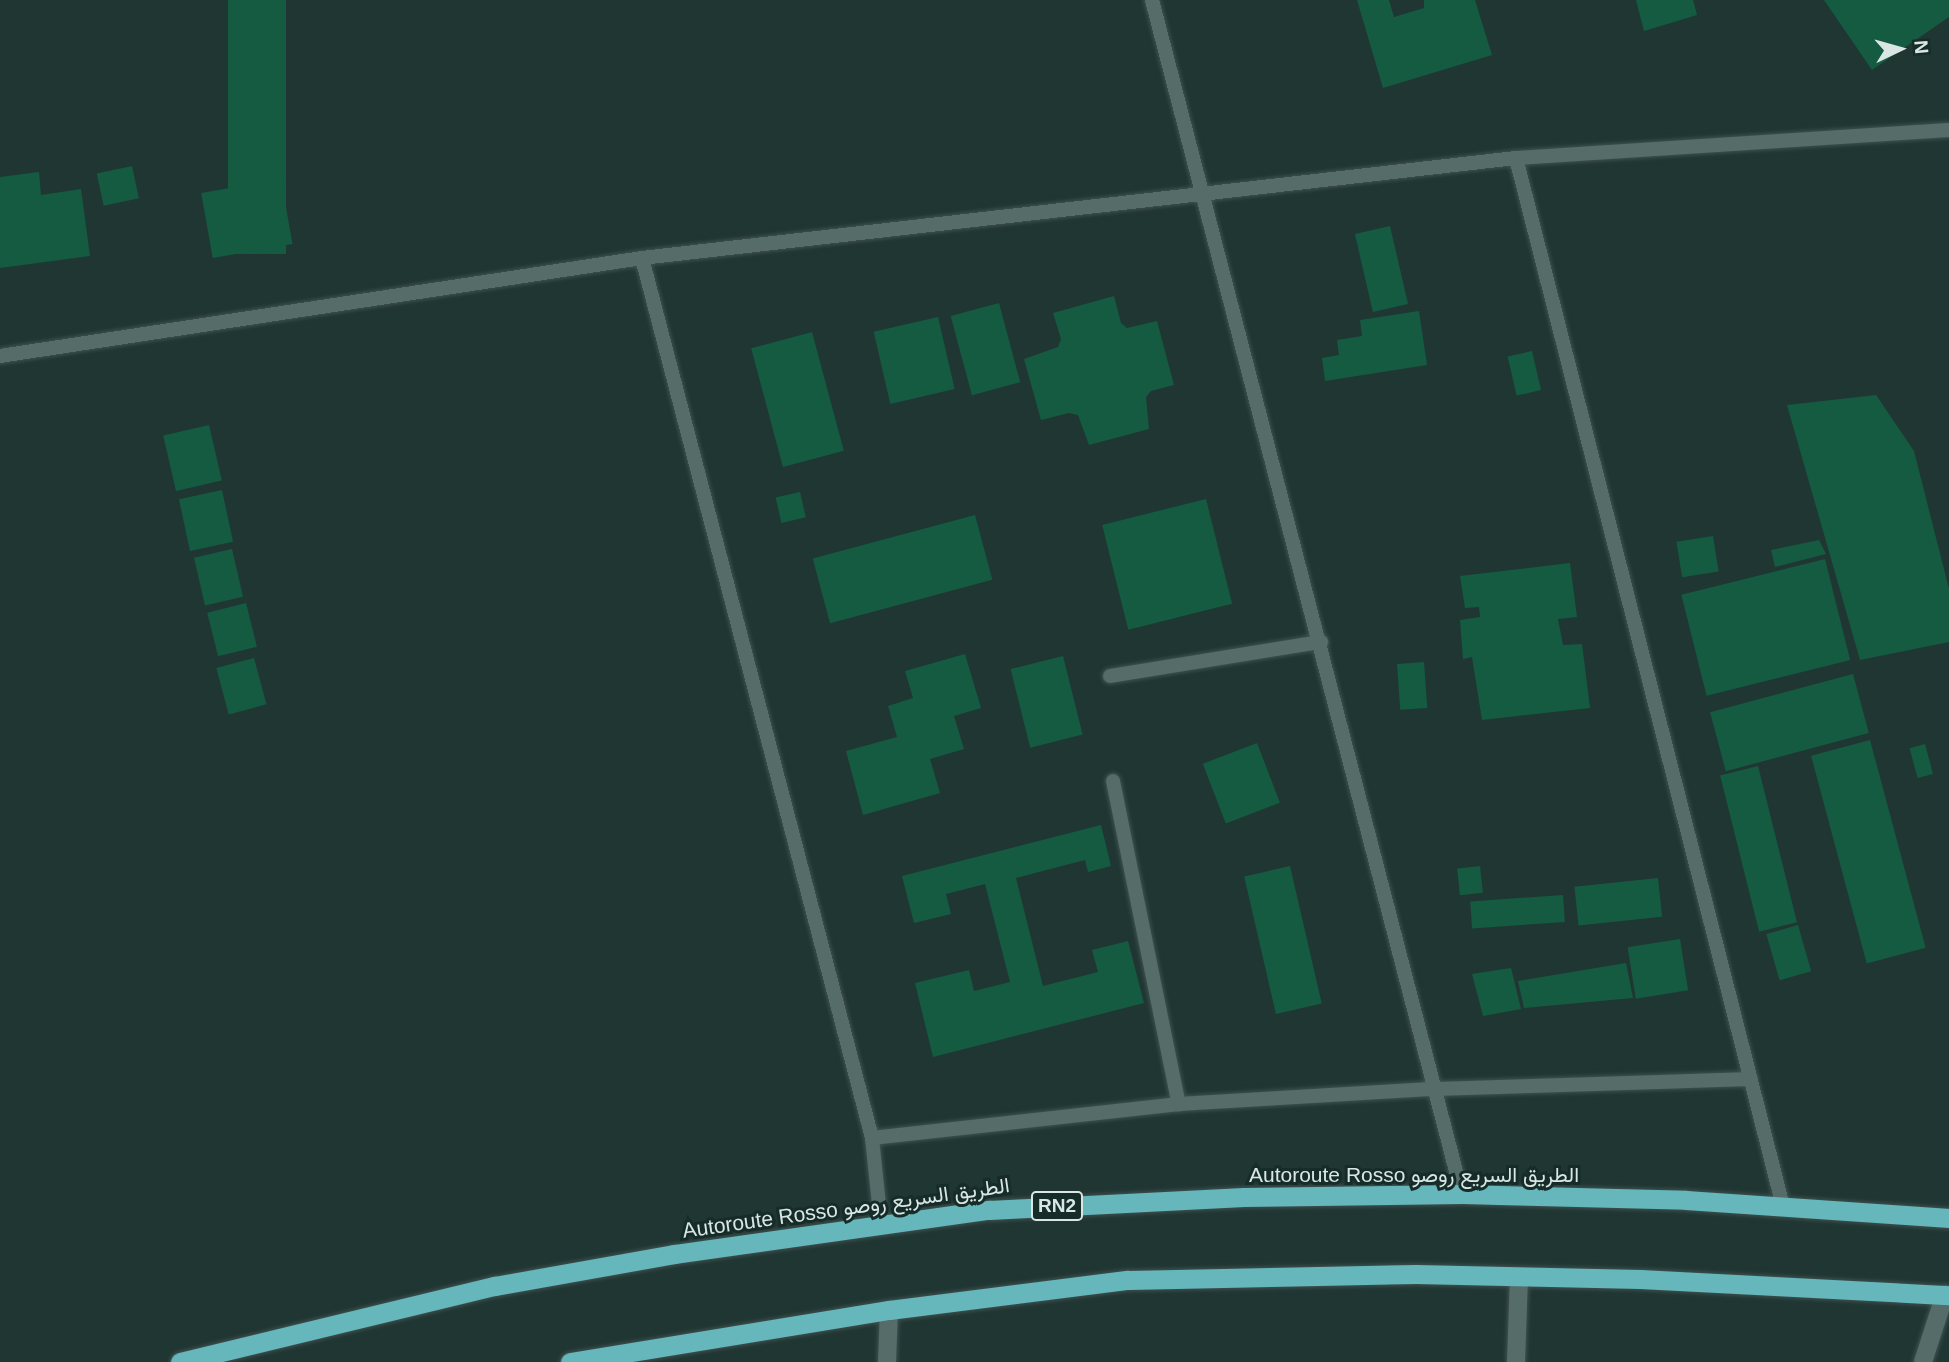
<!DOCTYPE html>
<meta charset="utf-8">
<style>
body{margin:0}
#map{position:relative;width:1949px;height:1362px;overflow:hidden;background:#203633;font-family:Arial,Vazirmatn,sans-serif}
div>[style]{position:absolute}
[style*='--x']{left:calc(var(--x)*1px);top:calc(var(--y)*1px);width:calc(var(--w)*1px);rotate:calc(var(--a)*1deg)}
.building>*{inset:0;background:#145b42;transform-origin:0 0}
.roads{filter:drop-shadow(0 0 2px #3e514f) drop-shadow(0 0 2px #3e514f)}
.service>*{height:14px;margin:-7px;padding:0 7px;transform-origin:7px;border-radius:7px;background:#556c68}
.minor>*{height:18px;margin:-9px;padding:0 9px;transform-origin:9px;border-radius:9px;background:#556c68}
.trunk>*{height:19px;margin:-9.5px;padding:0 9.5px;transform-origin:9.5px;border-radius:9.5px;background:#66b7bc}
span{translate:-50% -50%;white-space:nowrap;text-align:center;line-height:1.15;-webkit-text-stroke:6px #162c29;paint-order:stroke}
.shield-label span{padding:2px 5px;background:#162c29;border:2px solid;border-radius:5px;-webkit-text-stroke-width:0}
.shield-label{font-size:19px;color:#d9e6e4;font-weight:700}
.street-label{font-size:21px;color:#d9e6e4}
.north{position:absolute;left:1865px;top:14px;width:70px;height:70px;-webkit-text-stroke:5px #162c29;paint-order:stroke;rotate:85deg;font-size:19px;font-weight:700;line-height:28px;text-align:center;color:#d9e6e4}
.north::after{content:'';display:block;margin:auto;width:24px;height:32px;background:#d9e6e4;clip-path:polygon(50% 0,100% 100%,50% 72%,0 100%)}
</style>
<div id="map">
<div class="building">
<i style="left:228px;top:0;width:58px;height:254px"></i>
<i style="clip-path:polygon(1357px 0,1389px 0,1394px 17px,1424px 8px,1424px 0,1475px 0,1492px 55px,1383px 88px)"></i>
<i style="clip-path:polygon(1636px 0,1693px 0,1697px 15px,1644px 31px)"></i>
<i style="clip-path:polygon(1824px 0,1949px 0,1949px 17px,1872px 70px)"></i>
<i style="left:132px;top:166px;width:33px;height:36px;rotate:78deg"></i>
<i style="clip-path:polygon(39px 172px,41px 195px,81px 189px,90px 256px,0 268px,0 177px)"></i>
<i style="left:281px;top:179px;width:66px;height:81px;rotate:80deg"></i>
<i style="left:1390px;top:226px;width:80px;height:36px;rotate:77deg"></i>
<i style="clip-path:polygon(1114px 296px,1121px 323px,1127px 328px,1157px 321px,1174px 385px,1151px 391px,1146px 397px,1149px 429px,1089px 445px,1078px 415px,1069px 413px,1041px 420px,1024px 359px,1058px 347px,1061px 339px,1053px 313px)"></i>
<i style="left:999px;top:303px;width:82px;height:50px;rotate:75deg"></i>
<i style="clip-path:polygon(1419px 311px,1427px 365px,1325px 381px,1322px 358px,1339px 355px,1337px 340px,1362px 336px,1360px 320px)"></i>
<i style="left:938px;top:317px;width:74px;height:66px;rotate:77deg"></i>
<i style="left:812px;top:332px;width:123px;height:63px;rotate:75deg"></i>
<i style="left:1532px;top:351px;width:40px;height:25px;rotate:77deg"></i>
<i style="clip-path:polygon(1876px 395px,1914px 451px,1949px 589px,1949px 642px,1860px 660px,1787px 405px)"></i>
<i style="left:209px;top:425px;width:57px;height:47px;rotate:77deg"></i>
<i style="left:222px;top:490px;width:53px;height:44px;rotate:78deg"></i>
<i style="left:800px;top:492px;width:26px;height:25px;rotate:77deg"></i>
<i style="left:1206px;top:499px;width:108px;height:107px;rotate:76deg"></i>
<i style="left:975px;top:515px;width:67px;height:168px;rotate:75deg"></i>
<i style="left:1713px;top:536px;width:36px;height:37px;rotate:81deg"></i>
<i style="clip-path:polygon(1819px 540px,1826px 554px,1775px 567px,1771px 550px)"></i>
<i style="left:232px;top:549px;width:49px;height:39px;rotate:77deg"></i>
<i style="left:1825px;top:559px;width:104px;height:148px;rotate:76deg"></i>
<i style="clip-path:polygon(1570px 563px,1577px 617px,1558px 619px,1563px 645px,1582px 644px,1590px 708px,1482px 720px,1472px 657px,1463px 659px,1460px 620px,1480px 617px,1479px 607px,1465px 608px,1460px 576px)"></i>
<i style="left:246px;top:603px;width:45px;height:40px;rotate:76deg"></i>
<i style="clip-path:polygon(965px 654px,981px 708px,954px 716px,964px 749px,930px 759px,940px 793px,863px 815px,846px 751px,897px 737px,888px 706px,913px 698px,905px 671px)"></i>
<i style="left:1063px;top:656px;width:81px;height:54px;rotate:76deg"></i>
<i style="left:254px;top:658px;width:48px;height:39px;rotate:75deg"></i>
<i style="left:1424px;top:662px;width:46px;height:27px;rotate:86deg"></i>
<i style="left:1853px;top:674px;width:61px;height:148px;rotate:75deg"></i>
<i style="left:1870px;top:740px;width:215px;height:61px;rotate:75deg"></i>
<i style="left:1257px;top:743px;width:64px;height:58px;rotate:69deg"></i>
<i style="left:1925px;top:744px;width:31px;height:16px;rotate:75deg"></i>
<i style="left:1758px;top:766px;width:161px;height:39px;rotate:76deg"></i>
<i style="clip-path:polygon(1101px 825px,1111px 866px,1088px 872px,1085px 860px,1016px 878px,1043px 986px,1098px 972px,1092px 950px,1128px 941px,1144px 1003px,933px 1057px,915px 983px,969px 970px,974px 991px,1010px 982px,985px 884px,946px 894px,951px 914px,914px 923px,902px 876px)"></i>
<i style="left:1290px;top:866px;width:141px;height:47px;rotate:77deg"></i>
<i style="left:1480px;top:866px;width:27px;height:23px;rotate:84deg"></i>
<i style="left:1658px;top:878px;width:39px;height:84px;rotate:84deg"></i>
<i style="left:1563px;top:895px;width:27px;height:93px;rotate:86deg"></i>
<i style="left:1798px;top:925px;width:48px;height:33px;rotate:74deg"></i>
<i style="left:1680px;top:939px;width:52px;height:53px;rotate:81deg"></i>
<i style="clip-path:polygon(1626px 963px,1633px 998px,1524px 1008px,1518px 981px)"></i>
<i style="clip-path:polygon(1511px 968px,1521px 1009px,1483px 1016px,1472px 974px)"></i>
</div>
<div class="roads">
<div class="service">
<i style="--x:1152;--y:0;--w:1234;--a:75.45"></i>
<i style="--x:1516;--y:158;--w:1081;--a:75.71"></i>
<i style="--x:642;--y:258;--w:910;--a:75.35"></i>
<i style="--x:872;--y:1138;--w:85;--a:84"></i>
<i style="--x:0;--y:356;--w:649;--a:-8.68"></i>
<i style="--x:642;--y:258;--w:880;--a:-6.53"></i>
<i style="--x:1516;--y:158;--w:434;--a:-3.7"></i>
<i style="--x:1110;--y:676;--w:214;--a:-9.2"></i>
<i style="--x:1113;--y:781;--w:330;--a:78.5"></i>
<i style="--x:872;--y:1138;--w:309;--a:-6.3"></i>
<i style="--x:1179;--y:1104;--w:256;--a:-3.4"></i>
<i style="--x:1435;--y:1089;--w:316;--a:-1.8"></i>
</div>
<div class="minor">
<i style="--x:887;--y:1362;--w:52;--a:-87.8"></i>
<i style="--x:1516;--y:1362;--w:85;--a:-88"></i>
<i style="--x:1923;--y:1362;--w:71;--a:-72.1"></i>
</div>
<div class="trunk">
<i style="--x:180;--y:1362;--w:324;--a:-13.6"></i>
<i style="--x:495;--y:1286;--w:182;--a:-10.1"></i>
<i style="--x:674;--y:1254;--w:318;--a:-8"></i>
<i style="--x:989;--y:1210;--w:255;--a:-2.9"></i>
<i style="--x:1244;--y:1197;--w:218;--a:-0.8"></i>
<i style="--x:1462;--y:1194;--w:224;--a:1.5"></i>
<i style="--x:1686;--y:1200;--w:264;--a:3.9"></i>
<i style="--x:570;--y:1362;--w:323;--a:-9.3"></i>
<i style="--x:889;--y:1310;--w:241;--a:-7.2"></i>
<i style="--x:1128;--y:1280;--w:288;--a:-1.2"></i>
<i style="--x:1416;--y:1274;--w:224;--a:1.3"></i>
<i style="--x:1640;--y:1279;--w:309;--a:3"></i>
</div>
</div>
<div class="shield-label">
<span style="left:1057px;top:1206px">RN2</span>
</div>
<div class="street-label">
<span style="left:1414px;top:1175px">Autoroute Rosso الطريق السريع روصو</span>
<span style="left:846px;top:1208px;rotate:-8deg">Autoroute Rosso الطريق السريع روصو</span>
</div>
<div class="north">N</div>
</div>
